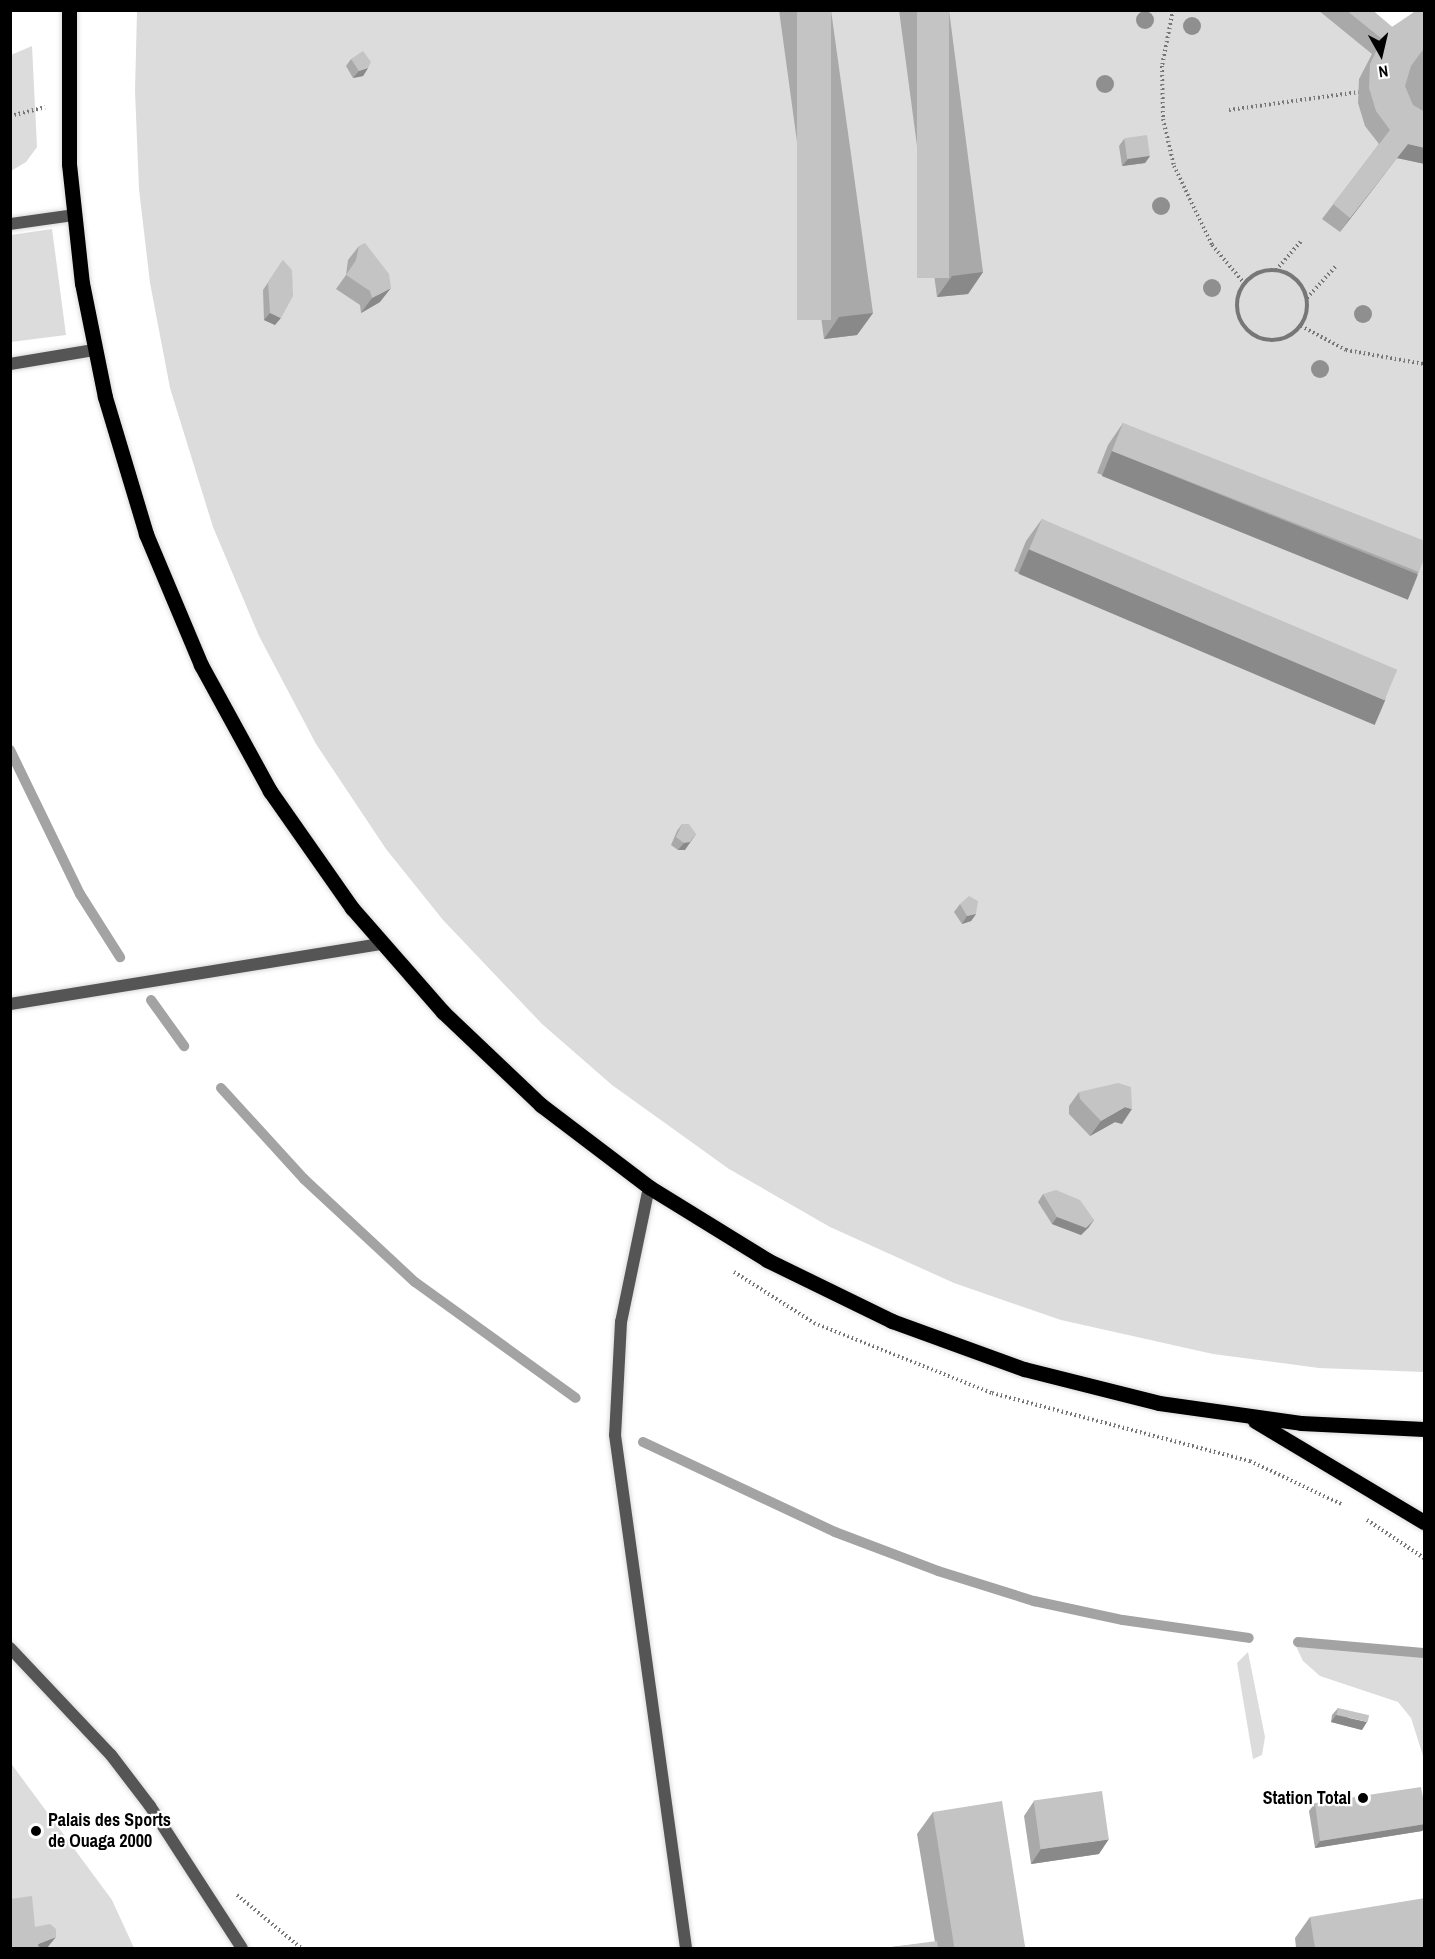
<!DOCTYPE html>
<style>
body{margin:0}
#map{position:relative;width:1435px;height:1959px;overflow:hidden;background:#fff;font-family:"Archivo Narrow",sans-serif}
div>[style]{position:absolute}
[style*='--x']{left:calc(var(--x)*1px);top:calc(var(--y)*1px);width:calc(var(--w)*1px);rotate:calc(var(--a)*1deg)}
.green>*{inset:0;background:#dcdcdc}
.stream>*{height:10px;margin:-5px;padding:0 5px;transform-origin:5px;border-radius:5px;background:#a3a3a3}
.path>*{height:4px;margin-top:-2px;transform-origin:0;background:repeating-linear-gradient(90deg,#777 0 1.5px,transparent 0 4.5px)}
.path>.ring{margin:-2px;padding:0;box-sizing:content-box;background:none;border:4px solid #777;border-radius:50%}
.roads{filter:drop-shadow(0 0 2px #dbdbdb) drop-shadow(0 0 2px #dbdbdb)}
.minor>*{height:12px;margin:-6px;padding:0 6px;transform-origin:6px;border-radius:6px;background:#555}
.primary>*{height:15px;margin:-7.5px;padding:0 7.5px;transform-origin:7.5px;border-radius:7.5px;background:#000}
.trees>*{width:18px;height:18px;margin:-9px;border-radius:50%;background:#8f8f8f}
.wall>*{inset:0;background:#a9a9a9}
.shaded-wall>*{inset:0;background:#898989;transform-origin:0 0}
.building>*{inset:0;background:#c4c4c4;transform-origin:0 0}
.dots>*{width:16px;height:16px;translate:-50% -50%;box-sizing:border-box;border:3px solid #fff;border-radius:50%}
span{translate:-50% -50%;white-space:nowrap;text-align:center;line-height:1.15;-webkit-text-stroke:4.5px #fff;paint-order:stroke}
.poi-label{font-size:18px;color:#000;font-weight:700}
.right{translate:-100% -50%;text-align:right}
.left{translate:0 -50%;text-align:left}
.frame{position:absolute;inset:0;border:12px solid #000;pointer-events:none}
.north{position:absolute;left:1351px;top:24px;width:60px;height:60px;-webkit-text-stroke:4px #fff;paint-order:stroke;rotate:172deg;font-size:16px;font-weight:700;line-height:24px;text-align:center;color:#000}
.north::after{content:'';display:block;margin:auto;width:21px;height:27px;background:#000;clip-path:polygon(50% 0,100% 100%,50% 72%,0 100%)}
</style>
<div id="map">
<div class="green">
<i style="clip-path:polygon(1343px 10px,1382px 41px,1424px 21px,1424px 1372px,1319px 1368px,1213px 1354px,1061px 1320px,954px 1283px,830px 1227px,729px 1169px,612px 1085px,542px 1024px,443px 920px,386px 849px,316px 744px,259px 636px,213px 527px,170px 388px,150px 283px,139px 189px,135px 91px,137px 11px)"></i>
<i style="clip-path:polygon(32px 46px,37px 147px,26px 162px,11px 171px,11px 55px)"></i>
<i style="clip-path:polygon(52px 229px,66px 335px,11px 342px,11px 235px)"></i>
<i style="clip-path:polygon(1295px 1644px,1424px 1656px,1424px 1759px,1411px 1718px,1398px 1702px,1320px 1676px,1303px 1661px)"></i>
<i style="clip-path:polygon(1248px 1652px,1265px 1737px,1262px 1755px,1253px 1759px,1237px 1663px)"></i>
<i style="clip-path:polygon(10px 1762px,112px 1900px,134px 1948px,11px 1948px)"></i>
</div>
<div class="stream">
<i style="--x:10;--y:750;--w:160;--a:64.1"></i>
<i style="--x:80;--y:894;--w:75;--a:57.6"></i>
<i style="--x:151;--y:1000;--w:57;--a:54.3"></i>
<i style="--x:221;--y:1088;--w:123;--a:47.6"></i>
<i style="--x:304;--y:1179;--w:151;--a:42.9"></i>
<i style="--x:415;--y:1282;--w:198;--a:35.8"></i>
<i style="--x:643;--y:1442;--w:212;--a:25.1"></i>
<i style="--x:835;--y:1532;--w:110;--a:20.7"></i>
<i style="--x:938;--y:1571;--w:101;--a:17.4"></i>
<i style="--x:1034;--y:1601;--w:91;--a:12.1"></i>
<i style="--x:1123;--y:1620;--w:127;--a:8.1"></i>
<i style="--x:1298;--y:1642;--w:126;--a:5"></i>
</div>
<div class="path">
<i style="--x:1173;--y:10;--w:57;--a:101.1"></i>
<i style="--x:1162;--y:66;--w:53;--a:88.9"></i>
<i style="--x:1163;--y:119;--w:48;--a:76.8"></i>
<i style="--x:1174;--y:166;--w:88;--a:64.3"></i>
<i style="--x:1212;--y:245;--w:50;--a:49.9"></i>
<i style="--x:1229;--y:110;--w:131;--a:-7.9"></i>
<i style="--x:10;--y:116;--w:36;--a:-14"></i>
<i class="ring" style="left:1237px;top:270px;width:66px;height:66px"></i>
<i style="--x:1276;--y:270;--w:38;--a:-49"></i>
<i style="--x:1307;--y:298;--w:43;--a:-47.8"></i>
<i style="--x:1301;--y:326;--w:51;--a:28.1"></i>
<i style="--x:1346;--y:350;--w:79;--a:10.2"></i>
<i style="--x:734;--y:1272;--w:95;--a:32.5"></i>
<i style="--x:814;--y:1323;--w:191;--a:21.5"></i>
<i style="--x:992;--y:1393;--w:267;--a:14.8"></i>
<i style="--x:1250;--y:1461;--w:103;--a:25.3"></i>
<i style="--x:1367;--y:1520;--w:69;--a:33.7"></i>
<i style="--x:237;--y:1895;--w:83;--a:39.6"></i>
</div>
<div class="roads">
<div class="minor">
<i style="--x:10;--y:224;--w:65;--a:-8"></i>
<i style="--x:10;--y:364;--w:85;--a:-9.5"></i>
<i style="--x:10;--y:1004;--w:377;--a:-9.2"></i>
<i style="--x:649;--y:1187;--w:138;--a:101.7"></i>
<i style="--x:621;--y:1322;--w:113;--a:93"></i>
<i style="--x:615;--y:1435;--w:518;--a:82.12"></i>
<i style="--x:10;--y:1648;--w:147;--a:46.7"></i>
<i style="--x:111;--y:1755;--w:64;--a:52.6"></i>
<i style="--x:150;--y:1806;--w:169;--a:57.1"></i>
</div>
<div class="primary">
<i style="--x:69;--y:10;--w:154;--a:90"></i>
<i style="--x:69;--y:164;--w:120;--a:83.8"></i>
<i style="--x:82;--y:283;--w:116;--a:78.6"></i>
<i style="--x:105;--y:397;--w:143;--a:73.3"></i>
<i style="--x:146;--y:534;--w:142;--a:67.2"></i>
<i style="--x:201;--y:665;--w:144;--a:61.3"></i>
<i style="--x:270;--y:791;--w:143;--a:55"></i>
<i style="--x:352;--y:908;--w:138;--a:48.8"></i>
<i style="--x:443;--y:1012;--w:135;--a:43.5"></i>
<i style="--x:541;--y:1105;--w:136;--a:37.2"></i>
<i style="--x:649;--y:1187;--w:139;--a:31.7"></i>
<i style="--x:767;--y:1260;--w:139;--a:26"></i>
<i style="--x:892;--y:1321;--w:140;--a:20"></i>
<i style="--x:1024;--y:1369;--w:139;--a:14.1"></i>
<i style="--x:1159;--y:1403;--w:143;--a:8"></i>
<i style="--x:1301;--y:1423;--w:123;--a:2.8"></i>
<i style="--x:1255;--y:1421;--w:197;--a:30.9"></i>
</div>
</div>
<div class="trees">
<i style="left:1145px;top:20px"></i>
<i style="left:1192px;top:26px"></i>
<i style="left:1105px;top:84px"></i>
<i style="left:1161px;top:206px"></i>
<i style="left:1212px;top:288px"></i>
<i style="left:1363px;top:314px"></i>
<i style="left:1320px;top:369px"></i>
</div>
<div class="wall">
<i style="clip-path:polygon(779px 10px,831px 10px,873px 313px,857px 335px,824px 339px)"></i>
<i style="clip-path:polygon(899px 10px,949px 10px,983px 272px,968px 294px,937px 297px)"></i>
<i style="clip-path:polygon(1318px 10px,1372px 10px,1392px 27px,1425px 10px,1425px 164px,1397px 158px,1340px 232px,1322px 219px,1379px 144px,1365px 126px,1358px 103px,1359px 79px,1372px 54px)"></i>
<i style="clip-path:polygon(351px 59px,368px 68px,363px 76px,353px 78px,346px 66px)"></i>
<i style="clip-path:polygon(1124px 139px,1150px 156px,1145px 163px,1122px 166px,1119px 146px)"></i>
<i style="clip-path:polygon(359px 246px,380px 302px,361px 313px,360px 305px,336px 289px,346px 275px,348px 260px)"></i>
<i style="clip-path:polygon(283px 260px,275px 325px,264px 320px,263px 290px)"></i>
<i style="clip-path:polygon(1123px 423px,1419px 572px,1403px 593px,1097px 473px,1108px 445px)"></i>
<i style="clip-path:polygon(1042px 519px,1386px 698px,1370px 719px,1014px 571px,1026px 541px)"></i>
<i style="clip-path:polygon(682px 824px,685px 850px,678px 850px,671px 845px,677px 831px)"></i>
<i style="clip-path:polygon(960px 904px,976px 914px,971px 921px,962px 924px,954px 912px)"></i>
<i style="clip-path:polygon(1079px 1092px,1122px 1124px,1115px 1122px,1090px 1136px,1069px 1114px,1069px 1106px)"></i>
<i style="clip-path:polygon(1043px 1194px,1089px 1227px,1081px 1235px,1052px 1224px,1038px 1202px)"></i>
<i style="clip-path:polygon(1338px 1708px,1362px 1730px,1331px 1722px,1332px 1715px)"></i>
<i style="clip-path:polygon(1034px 1801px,1099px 1854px,1031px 1864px,1024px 1816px)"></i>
<i style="clip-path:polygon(1315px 1803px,1425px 1808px,1425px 1827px,1422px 1831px,1315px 1848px,1309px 1811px)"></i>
<i style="clip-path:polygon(933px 1812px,1026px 1948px,884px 1948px,935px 1942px,917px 1834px)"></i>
<i style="clip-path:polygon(1310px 1917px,1425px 1948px,1296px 1948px,1295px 1938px)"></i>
</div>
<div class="shaded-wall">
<i style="clip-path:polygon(368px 68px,363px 76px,353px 78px,359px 71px)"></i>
<i style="clip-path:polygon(1408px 144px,1425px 148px,1425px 164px,1397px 158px,1340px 232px,1350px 218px)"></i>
<i style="clip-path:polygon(1150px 156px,1145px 163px,1122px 166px,1128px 159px)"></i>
<i style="clip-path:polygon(983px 272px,968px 294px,937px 297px,952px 276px)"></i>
<i style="clip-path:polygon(391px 288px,380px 302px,361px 313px,372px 298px)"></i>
<i style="clip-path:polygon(270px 313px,281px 318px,275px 325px,264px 320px)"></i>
<i style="clip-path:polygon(873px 313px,857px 335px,824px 339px,839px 317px)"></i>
<i style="left:1112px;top:451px;width:330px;height:27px;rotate:22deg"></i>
<i style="left:1029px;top:549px;width:387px;height:27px;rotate:23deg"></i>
<i style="clip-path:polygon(696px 834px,685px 850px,678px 850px,684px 843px)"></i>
<i style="clip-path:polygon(976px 914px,971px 921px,962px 924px,967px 916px)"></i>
<i style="clip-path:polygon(1125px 1107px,1132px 1109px,1122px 1124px,1115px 1122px,1090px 1136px,1101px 1121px)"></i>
<i style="clip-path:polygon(1057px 1217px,1094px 1220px,1089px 1227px,1081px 1235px,1052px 1224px)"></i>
<i style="clip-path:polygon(1336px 1715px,1367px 1722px,1362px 1730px,1331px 1722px)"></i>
<i style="clip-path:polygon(1425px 1824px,1425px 1827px,1422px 1831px,1315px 1848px,1320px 1841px)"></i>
<i style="clip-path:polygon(1109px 1839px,1099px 1854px,1031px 1864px,1041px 1849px)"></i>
<i style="clip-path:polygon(56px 1937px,47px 1948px,35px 1948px,38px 1944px)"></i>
</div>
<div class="building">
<i style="left:797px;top:10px;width:34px;height:310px"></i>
<i style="left:917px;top:10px;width:32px;height:268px"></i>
<i style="clip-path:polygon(1346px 10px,1372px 10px,1392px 27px,1414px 12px,1425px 10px,1425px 47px,1411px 66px,1405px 86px,1413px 105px,1425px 112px,1425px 148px,1408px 144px,1350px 218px,1333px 204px,1390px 130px,1376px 111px,1369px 88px,1370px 64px,1382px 39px)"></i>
<i style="clip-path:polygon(363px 51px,371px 62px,368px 68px,359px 71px,351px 59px)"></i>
<i style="left:1147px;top:135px;width:21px;height:23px;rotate:82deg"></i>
<i style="clip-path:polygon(365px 243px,389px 274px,391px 288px,372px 298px,370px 291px,346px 275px,356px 260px,359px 246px)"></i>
<i style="clip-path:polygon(283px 260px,292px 270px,293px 296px,281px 318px,270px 313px,268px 282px)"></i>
<i style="clip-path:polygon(1123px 423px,1425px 541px,1425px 556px,1419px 572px,1112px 451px)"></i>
<i style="left:1042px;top:519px;width:386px;height:33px;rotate:23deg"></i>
<i style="clip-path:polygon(682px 824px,689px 824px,696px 834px,690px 842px,684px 843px,676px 837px)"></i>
<i style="clip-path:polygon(969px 896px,978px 901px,976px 914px,967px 916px,960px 904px)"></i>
<i style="clip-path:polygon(1118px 1083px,1131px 1087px,1132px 1109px,1125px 1107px,1101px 1121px,1080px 1099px,1079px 1092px)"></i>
<i style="clip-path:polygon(1056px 1190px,1080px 1200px,1094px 1220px,1086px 1228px,1057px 1217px,1043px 1194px)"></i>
<i style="left:1338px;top:1708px;width:32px;height:7px;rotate:13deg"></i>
<i style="clip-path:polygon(1421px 1787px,1425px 1808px,1425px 1824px,1320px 1841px,1315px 1803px)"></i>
<i style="left:1102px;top:1791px;width:49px;height:69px;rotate:82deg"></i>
<i style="left:1002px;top:1801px;width:149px;height:70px;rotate:81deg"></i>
<i style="clip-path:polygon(32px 1896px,35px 1927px,50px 1924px,56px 1929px,56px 1937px,38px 1944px,39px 1948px,10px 1948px,10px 1899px)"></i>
<i style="clip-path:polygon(1425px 1898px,1425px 1948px,1315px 1948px,1310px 1917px)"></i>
<i style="clip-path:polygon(937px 1941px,938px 1948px,884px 1948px)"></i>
</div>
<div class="dots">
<i style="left:1363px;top:1798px;background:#000"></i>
<i style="left:36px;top:1831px;background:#000"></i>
</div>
<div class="poi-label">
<span class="right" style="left:1351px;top:1798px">Station Total</span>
<span class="left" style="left:48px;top:1831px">Palais des Sports<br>de Ouaga 2000</span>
</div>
<div class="frame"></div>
<div class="north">N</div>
</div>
